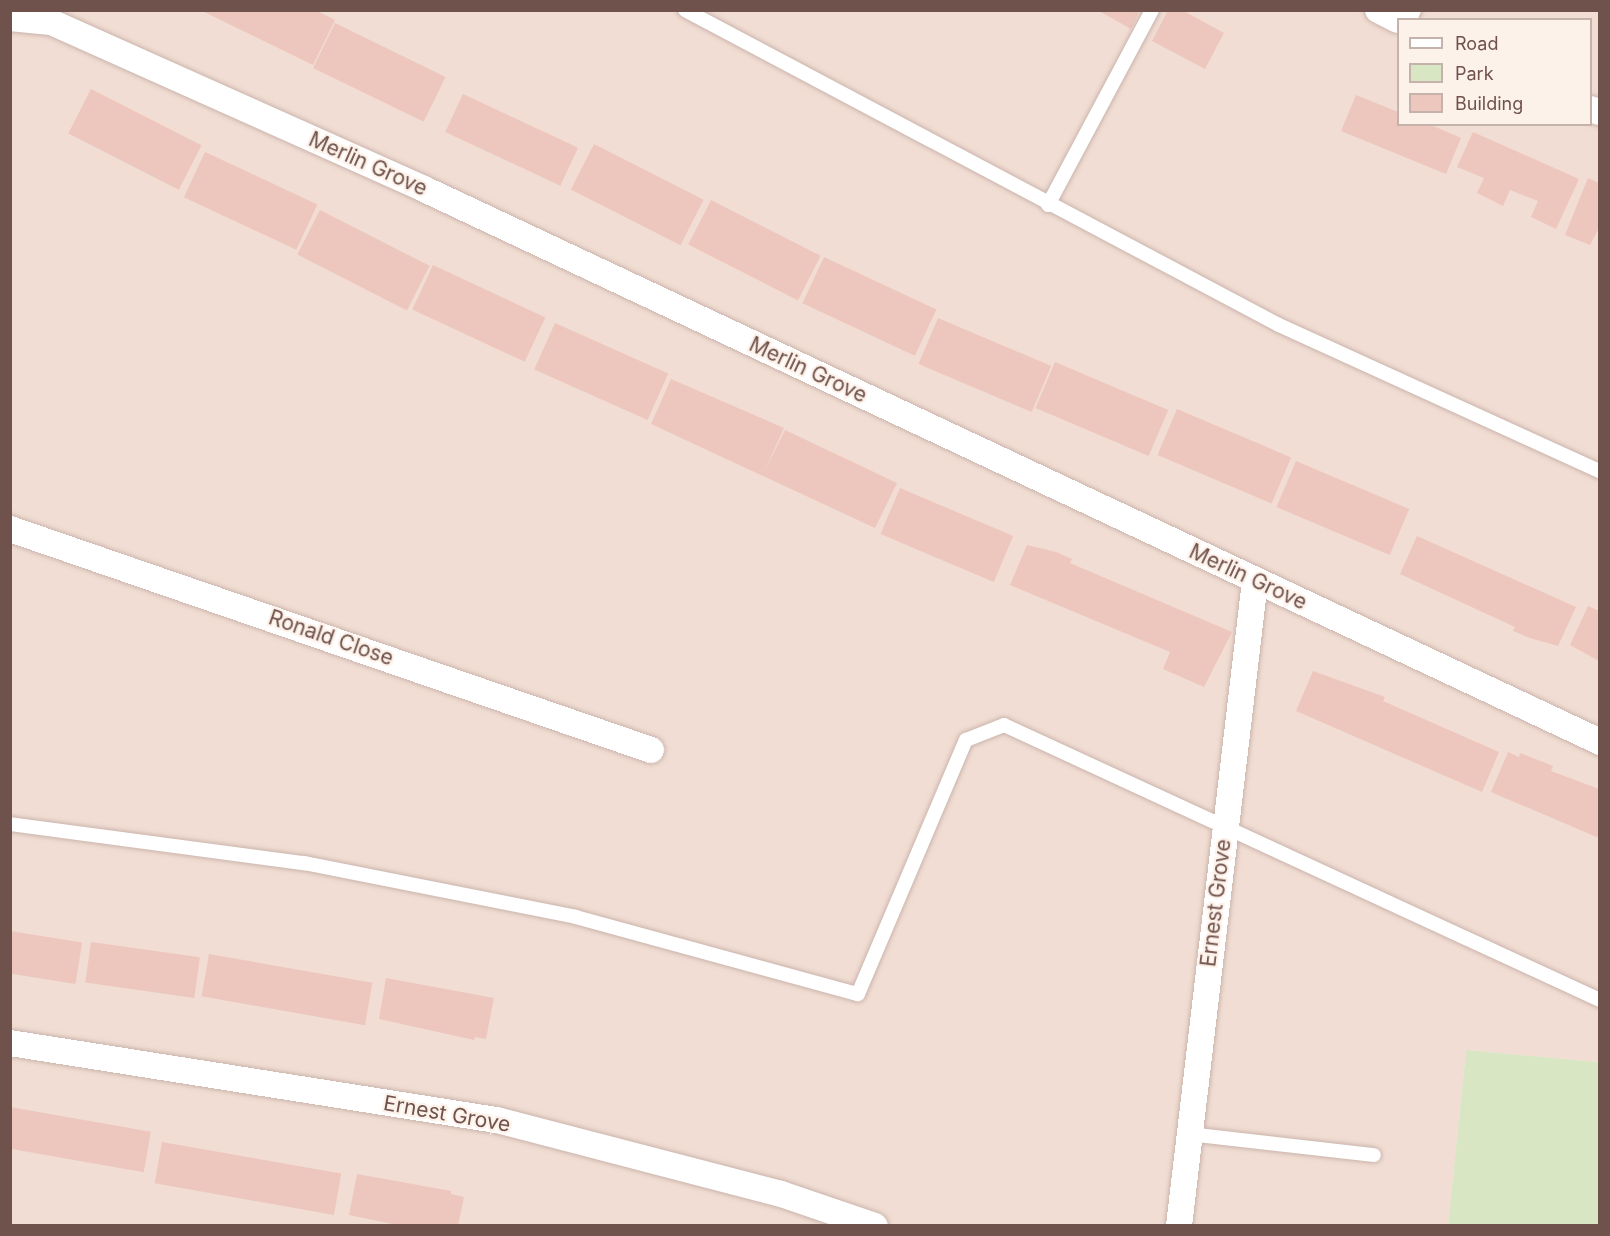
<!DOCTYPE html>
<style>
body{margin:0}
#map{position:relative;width:1610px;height:1236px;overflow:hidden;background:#faede4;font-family:Inter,sans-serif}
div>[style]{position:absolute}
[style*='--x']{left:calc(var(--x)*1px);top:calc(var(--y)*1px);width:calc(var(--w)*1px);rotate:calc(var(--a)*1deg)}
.residential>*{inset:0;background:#f1ddd3}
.green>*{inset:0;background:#d9e6c4}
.building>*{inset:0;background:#edc7be;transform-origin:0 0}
.roads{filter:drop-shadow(0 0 2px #cab4ac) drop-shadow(0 0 2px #cab4ac)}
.lane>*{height:14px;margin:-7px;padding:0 7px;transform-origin:7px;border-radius:7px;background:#fff}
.street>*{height:26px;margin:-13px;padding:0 13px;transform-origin:13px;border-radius:13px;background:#fff}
span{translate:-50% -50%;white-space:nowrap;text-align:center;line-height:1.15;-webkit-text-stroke:4.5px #fdf2ea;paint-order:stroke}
.street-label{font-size:21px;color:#70524c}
.frame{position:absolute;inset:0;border:12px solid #70524c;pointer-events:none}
.legend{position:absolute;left:1397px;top:18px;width:195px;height:108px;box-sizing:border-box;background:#fdf2ea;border:2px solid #c5b2ab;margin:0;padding:8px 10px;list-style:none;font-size:18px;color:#70524c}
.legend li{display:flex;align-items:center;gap:12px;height:30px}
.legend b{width:30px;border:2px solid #c5b2ab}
</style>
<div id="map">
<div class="residential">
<i style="clip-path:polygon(evenodd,10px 11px,1599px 11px,1599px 1062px,1466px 1050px,1448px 1225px,11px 1225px,10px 11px,1398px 20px,1590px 20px,1590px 124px,1398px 124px,1398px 20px)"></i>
</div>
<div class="green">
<i style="clip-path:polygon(1466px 1050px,1599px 1062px,1599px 1225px,1448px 1225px)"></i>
</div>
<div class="building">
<i style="clip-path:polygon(200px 10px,315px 10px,335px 20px,313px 65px)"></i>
<i style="clip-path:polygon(1097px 10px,1140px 10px,1131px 29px)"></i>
<i style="clip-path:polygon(1168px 10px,1182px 10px,1224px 33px,1205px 69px,1152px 41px)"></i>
<i style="left:335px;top:23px;width:123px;height:50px;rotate:26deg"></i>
<i style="left:91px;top:89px;width:124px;height:50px;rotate:27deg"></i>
<i style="left:463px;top:94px;width:127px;height:42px;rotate:25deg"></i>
<i style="clip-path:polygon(1356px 95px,1398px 112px,1398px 124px,1429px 124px,1461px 138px,1446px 174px,1341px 131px)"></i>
<i style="clip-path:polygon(1473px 132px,1579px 179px,1556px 229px,1531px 217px,1538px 201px,1510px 190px,1503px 206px,1477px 193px,1484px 178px,1457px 167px)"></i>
<i style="left:594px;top:144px;width:123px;height:51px;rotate:27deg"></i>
<i style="left:205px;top:152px;width:124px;height:50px;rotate:25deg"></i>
<i style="clip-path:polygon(1588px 178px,1599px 183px,1599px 228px,1590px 245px,1565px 235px)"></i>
<i style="left:711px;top:200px;width:123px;height:50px;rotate:27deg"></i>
<i style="left:320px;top:210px;width:123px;height:50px;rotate:27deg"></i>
<i style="left:824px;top:257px;width:124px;height:51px;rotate:25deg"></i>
<i style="left:433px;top:265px;width:124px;height:49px;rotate:25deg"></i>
<i style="left:938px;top:318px;width:123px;height:50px;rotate:23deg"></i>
<i style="left:555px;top:323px;width:124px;height:51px;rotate:24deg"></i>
<i style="left:1055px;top:362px;width:123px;height:50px;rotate:23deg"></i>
<i style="clip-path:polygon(671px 379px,784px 428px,764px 472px,785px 430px,897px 483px,875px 528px,651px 424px)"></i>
<i style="left:1177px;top:409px;width:124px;height:50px;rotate:23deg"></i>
<i style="left:1296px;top:461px;width:123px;height:50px;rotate:23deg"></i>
<i style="left:900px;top:488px;width:123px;height:50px;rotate:23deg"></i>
<i style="clip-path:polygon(1417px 536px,1576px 607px,1558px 646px,1530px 638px,1513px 631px,1515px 627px,1400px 574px)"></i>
<i style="clip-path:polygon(1027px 545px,1056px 552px,1072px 559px,1070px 563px,1232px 632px,1204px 687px,1163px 669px,1170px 652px,1010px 585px)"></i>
<i style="clip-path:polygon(1588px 606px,1599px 611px,1599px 661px,1570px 645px)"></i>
<i style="clip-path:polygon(1313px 671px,1385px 697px,1383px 701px,1499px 752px,1482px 792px,1296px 711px)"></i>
<i style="clip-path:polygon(1508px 752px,1519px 757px,1520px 753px,1553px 766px,1551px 771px,1599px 789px,1599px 838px,1491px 792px)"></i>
<i style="left:10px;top:931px;width:73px;height:42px;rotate:9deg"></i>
<i style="left:91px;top:942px;width:110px;height:41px;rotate:8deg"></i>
<i style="left:209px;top:954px;width:166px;height:43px;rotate:10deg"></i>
<i style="clip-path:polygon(386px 978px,494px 998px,486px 1039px,475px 1037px,474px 1040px,379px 1019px)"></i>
<i style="left:10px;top:1107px;width:143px;height:41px;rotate:10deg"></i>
<i style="left:162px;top:1142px;width:182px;height:42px;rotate:10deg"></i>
<i style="clip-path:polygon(357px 1174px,451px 1191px,451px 1194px,464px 1197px,458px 1226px,402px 1226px,349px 1215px)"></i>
</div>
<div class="roads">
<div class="lane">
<i style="--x:685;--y:10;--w:672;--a:27.94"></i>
<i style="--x:1279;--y:325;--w:353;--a:24.5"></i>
<i style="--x:1410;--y:20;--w:11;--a:-68"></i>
<i style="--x:1048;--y:205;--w:221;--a:-61.9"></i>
<i style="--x:10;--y:824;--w:297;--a:7.6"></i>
<i style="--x:304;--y:863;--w:277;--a:11.2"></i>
<i style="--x:576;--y:917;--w:292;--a:15.3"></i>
<i style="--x:858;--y:994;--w:276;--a:-67"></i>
<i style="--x:966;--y:740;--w:41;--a:-21.5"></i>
<i style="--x:1004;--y:725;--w:656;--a:24.77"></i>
<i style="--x:1189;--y:1134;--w:186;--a:6.5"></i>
</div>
<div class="street">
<i style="--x:1378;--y:10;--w:22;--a:27"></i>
<i style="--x:10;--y:18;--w:41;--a:5.6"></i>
<i style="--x:51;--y:22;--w:409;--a:24.1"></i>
<i style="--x:424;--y:189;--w:1300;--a:25.18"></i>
<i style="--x:1590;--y:109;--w:10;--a:17"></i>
<i style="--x:10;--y:529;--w:678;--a:19.02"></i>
<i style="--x:10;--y:1043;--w:493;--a:9"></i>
<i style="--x:497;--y:1120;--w:293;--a:14.6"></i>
<i style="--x:781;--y:1194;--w:99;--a:18.8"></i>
<i style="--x:1179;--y:1226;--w:649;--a:-83.28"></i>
</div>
</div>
<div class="street-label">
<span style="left:368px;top:164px;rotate:24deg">Merlin Grove</span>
<span style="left:808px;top:370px;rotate:25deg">Merlin Grove</span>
<span style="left:1248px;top:577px;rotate:25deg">Merlin Grove</span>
<span style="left:331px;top:638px;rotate:19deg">Ronald Close</span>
<span style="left:1216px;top:903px;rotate:-83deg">Ernest Grove</span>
<span style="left:447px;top:1114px;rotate:10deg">Ernest Grove</span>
</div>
<div class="frame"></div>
<ul class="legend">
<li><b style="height:8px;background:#fff"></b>Road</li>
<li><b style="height:16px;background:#d9e6c4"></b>Park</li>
<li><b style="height:16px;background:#edc7be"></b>Building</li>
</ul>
</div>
